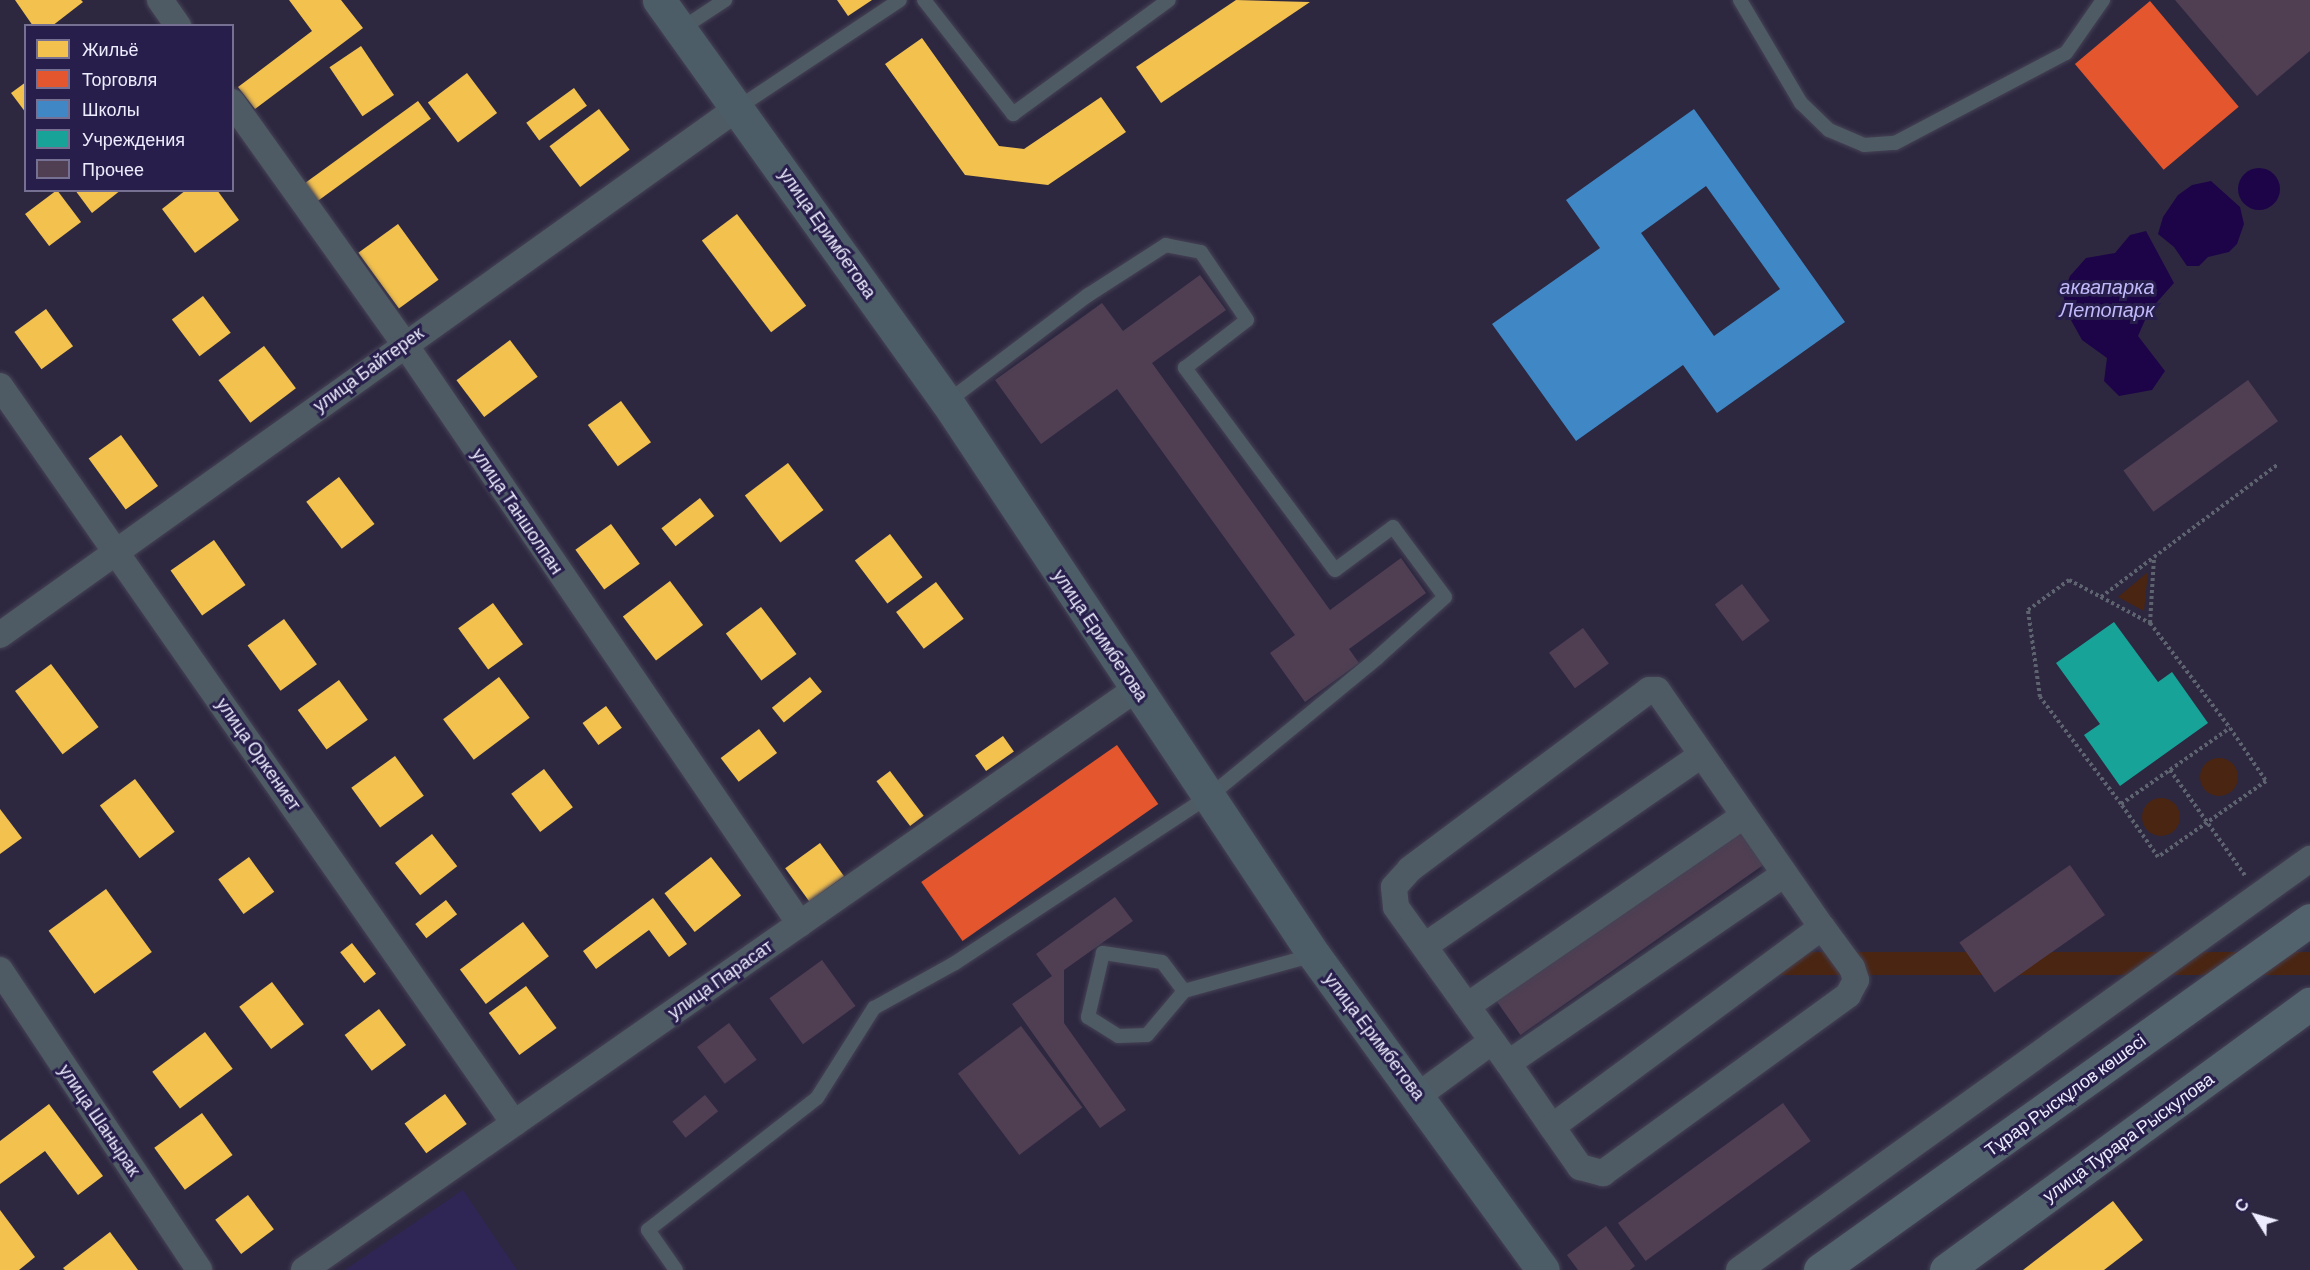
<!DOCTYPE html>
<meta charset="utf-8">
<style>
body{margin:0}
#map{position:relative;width:2310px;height:1270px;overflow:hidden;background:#2d2840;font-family:Barlow,sans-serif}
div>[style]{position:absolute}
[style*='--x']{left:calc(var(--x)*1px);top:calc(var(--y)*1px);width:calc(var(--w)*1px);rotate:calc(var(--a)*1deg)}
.built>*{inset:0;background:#302656}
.green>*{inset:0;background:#4a2512;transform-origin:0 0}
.round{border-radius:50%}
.water>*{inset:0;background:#1d0449}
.homes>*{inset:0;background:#f2c14e;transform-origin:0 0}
.shops>*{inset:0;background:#e4572e;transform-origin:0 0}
.schools>*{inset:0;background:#3f88c5}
.public>*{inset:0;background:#17a398}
.building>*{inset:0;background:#503f53;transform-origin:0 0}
.path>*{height:4px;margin-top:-2px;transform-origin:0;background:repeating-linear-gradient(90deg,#5e646f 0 3px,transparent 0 6px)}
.roads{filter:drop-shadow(0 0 2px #464255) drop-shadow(0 0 2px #464255)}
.lane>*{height:14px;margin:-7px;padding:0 7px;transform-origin:7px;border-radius:7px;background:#4f5b64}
.street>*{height:26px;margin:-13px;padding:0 13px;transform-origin:13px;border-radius:13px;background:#4f5b64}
.secondary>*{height:33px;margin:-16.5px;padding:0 16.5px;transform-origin:16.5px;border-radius:16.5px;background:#4d5d67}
.primary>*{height:33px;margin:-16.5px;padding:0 16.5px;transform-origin:16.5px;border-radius:16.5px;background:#52636e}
span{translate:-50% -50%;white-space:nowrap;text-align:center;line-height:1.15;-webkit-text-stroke:6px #271e4b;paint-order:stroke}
.street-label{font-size:18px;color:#edecfe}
.water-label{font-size:20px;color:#bfb9f9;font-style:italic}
.legend{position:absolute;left:24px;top:24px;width:210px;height:168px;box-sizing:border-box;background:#271e4b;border:2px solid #767093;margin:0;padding:8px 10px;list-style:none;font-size:18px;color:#edecfe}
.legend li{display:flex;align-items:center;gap:12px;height:30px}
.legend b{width:30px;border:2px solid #767093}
.north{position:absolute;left:2226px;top:1186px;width:60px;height:60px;-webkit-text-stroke:4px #271e4b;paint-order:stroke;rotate:307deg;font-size:16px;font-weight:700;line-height:24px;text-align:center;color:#edecfe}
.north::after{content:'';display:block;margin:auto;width:21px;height:27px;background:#edecfe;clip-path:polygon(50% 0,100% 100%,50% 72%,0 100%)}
</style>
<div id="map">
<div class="built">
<i style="clip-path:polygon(463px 1190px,517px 1270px,345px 1270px)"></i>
</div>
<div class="green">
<i style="clip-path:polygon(2148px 572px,2144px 611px,2118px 597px)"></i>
<i class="round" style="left:2200px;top:758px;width:38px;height:38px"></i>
<i class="round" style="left:2142px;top:798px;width:38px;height:38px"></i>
<i style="left:2310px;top:952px;width:23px;height:547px;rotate:90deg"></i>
</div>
<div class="water">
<i class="round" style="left:2238px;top:168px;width:42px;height:42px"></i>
<i style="clip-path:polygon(2211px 181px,2240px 207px,2244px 224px,2237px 244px,2229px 252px,2208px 257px,2199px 266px,2187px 266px,2174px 247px,2158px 234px,2163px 217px,2178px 195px,2192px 185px)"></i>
<i style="clip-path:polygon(2146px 231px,2174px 283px,2149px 311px,2138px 336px,2165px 371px,2152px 390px,2119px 396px,2104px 381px,2107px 358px,2082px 340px,2067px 313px,2063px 294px,2070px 276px,2086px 258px,2115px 253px,2130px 235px)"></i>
</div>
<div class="homes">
<i style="clip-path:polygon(15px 0,81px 0,83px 2px,52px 26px,33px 26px)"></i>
<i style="clip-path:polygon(289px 0,341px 0,363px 28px,255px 109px,238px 87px,312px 31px)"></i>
<i style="clip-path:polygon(837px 0,872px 0,848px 16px)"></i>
<i style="clip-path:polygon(1236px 0,1310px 2px,1161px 103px,1136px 67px)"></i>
<i style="clip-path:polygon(922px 38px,999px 146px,1024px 149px,1101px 97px,1126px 132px,1048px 185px,965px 175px,885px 64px)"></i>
<i style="left:361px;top:46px;width:59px;height:38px;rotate:56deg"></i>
<i style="left:467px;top:73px;width:50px;height:49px;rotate:53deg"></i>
<i style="clip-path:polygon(26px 82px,26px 113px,11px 93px)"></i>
<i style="left:574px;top:88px;width:22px;height:59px;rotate:54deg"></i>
<i style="left:418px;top:101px;width:22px;height:140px;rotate:54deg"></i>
<i style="left:599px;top:109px;width:51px;height:62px;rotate:53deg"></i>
<i style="left:57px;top:190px;width:40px;height:40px;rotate:53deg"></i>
<i style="clip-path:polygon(75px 190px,121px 190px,92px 213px)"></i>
<i style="clip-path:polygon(186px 190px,217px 190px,239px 220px,195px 253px,162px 209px)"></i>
<i style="left:737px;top:214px;width:115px;height:44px;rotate:53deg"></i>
<i style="left:398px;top:224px;width:69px;height:49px;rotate:54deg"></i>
<i style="left:203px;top:296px;width:46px;height:39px;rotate:53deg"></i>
<i style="left:46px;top:309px;width:46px;height:39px;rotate:54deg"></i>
<i style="left:510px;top:340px;width:46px;height:67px;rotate:53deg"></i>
<i style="left:264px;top:346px;width:53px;height:57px;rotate:53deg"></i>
<i style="left:621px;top:401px;width:51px;height:41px;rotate:54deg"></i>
<i style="left:121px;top:435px;width:63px;height:40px;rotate:54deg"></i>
<i style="left:788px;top:463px;width:59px;height:54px;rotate:53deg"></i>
<i style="left:339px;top:477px;width:59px;height:41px;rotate:53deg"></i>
<i style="left:700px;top:498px;width:23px;height:49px;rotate:52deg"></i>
<i style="left:611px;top:524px;width:49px;height:44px;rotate:54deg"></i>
<i style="left:890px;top:534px;width:54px;height:44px;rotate:53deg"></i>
<i style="left:214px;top:540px;width:55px;height:53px;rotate:55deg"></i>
<i style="left:670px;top:581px;width:55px;height:59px;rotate:53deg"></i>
<i style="left:936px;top:582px;width:46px;height:50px;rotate:53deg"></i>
<i style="left:493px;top:603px;width:51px;height:43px;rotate:54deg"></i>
<i style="left:761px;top:607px;width:59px;height:44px;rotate:53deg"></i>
<i style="left:284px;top:619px;width:56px;height:45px;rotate:54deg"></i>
<i style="left:51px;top:664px;width:79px;height:45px;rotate:53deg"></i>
<i style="left:499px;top:677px;width:51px;height:70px;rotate:53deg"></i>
<i style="left:810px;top:677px;width:19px;height:49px;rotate:51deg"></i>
<i style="left:339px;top:680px;width:49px;height:51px;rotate:54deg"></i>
<i style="left:606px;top:706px;width:27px;height:29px;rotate:54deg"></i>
<i style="left:759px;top:729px;width:30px;height:48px;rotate:53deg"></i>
<i style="left:1003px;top:736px;width:19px;height:34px;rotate:55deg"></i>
<i style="left:395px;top:756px;width:49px;height:54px;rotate:54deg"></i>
<i style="left:544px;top:769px;width:48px;height:41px;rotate:53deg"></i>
<i style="left:890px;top:771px;width:56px;height:17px;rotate:53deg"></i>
<i style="left:135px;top:779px;width:66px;height:44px;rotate:53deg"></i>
<i style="clip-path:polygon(0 809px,22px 838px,0 854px)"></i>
<i style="left:432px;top:834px;width:41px;height:47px;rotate:52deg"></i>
<i style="left:820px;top:843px;width:41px;height:43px;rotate:54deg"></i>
<i style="left:249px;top:857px;width:43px;height:38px;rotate:54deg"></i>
<i style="left:711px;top:857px;width:49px;height:59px;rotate:52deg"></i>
<i style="left:106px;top:889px;width:78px;height:71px;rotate:54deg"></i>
<i style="clip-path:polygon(653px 898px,687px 944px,669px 957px,649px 930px,596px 969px,583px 951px)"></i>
<i style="left:446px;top:900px;width:18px;height:39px;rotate:52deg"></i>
<i style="left:523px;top:922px;width:43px;height:79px;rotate:53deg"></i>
<i style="left:352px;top:943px;width:39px;height:15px;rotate:52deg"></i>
<i style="left:272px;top:982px;width:53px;height:41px;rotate:53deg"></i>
<i style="left:526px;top:986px;width:52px;height:46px;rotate:54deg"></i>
<i style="left:379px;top:1009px;width:45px;height:43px;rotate:53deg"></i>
<i style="left:205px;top:1032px;width:46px;height:66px;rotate:53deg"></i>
<i style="left:445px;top:1094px;width:37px;height:50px;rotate:54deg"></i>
<i style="clip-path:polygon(49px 1104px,103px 1176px,78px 1195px,45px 1151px,0 1184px,0 1141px)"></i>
<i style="left:202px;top:1113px;width:52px;height:59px;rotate:54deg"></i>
<i style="left:248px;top:1195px;width:43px;height:41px;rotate:53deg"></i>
<i style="clip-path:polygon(2113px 1201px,2143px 1240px,2104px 1270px,2023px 1270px)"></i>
<i style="clip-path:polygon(0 1210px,35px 1257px,19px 1270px,0 1270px)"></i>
<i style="clip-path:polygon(110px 1232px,138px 1270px,65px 1270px,63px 1268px)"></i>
</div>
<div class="shops">
<i style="left:2150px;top:1px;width:138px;height:98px;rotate:50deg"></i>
<i style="left:1117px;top:745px;width:72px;height:239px;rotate:55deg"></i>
</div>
<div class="schools">
<i style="clip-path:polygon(evenodd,1694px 109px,1845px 322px,1717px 413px,1683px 365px,1576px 441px,1492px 324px,1600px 248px,1566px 200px,1694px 109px,1706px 186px,1780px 289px,1714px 336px,1641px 233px,1706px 186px)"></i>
</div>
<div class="public">
<i style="clip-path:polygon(2114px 622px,2158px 682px,2172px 672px,2208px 723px,2120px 786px,2084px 735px,2100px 724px,2056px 663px)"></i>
</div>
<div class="building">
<i style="clip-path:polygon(2175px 0,2310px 0,2310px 51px,2257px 96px)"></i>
<i style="clip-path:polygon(1200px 275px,1226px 310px,1152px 363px,1330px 610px,1401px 558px,1426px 593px,1349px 649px,1359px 663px,1305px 702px,1270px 653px,1295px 635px,1117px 389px,1041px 444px,995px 380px,1102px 303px,1123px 331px)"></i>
<i style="left:2248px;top:380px;width:51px;height:154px;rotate:54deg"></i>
<i style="left:1742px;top:584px;width:46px;height:34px;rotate:53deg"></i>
<i style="left:1583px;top:628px;width:44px;height:42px;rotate:54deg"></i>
<i style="left:1742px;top:825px;width:45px;height:302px;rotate:55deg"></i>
<i style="left:2070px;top:865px;width:61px;height:135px;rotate:55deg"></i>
<i style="clip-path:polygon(1115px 897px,1133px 921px,1064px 970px,1064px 1023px,1126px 1110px,1100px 1128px,1012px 1004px,1052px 976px,1036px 954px)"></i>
<i style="left:822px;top:960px;width:57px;height:65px;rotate:54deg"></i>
<i style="left:729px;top:1023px;width:46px;height:40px;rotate:53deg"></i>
<i style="left:1021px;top:1026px;width:102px;height:79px;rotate:53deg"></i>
<i style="left:705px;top:1095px;width:21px;height:42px;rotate:51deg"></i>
<i style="left:1783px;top:1103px;width:47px;height:204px;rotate:54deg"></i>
<i style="clip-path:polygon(1606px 1226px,1635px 1266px,1630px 1270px,1578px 1270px,1567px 1255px)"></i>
</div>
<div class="path">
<i style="--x:2101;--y:597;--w:66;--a:-37"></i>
<i style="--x:2150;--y:623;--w:66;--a:-86.5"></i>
<i style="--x:2154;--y:557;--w:154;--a:-36.8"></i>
<i style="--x:2230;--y:728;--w:64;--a:55.8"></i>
<i style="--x:2266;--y:781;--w:132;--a:144.9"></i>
<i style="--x:2158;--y:857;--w:65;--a:-124.9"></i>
<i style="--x:2121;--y:804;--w:133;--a:-34.9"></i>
<i style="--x:2170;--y:770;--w:131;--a:54.6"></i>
<i style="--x:2121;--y:804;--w:134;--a:-127.1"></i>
<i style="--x:2040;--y:697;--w:88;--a:-97.9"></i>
<i style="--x:2028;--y:610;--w:51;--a:-36.2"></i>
<i style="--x:2069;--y:580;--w:92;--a:28"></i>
<i style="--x:2150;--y:623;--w:132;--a:52.7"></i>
</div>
<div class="roads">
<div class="lane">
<i style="--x:924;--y:0;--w:145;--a:52"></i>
<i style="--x:1013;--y:114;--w:193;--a:-36.2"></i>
<i style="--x:1740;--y:0;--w:120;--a:59.4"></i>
<i style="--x:1801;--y:103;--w:39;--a:44"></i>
<i style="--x:1829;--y:130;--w:38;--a:23"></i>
<i style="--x:1864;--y:145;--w:31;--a:-4"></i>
<i style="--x:1895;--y:143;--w:193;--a:-27.8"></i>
<i style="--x:2066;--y:53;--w:65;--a:-55.1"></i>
<i style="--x:681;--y:29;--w:53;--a:-33.4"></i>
<i style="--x:739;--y:107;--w:193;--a:-33.6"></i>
<i style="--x:1184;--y:991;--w:36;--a:-127"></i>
<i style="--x:1162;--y:962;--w:60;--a:-171.3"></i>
<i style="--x:1103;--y:953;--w:66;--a:103.2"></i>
<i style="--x:1088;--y:1017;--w:36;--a:32"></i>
<i style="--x:1118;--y:1036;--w:29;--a:-2"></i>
<i style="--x:1147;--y:1035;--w:57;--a:-49.9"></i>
<i style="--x:1184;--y:991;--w:135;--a:-15.5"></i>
<i style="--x:676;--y:1270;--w:49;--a:-125"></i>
<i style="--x:648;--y:1230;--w:214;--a:-38"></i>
<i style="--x:817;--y:1098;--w:107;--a:-57.7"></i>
<i style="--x:874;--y:1008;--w:93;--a:-29.1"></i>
<i style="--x:955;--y:963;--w:306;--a:-33.3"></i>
<i style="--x:1211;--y:795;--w:215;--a:-39.5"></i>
<i style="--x:1377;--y:658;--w:91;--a:-41.9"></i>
<i style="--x:1445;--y:597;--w:87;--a:-126.6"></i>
<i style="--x:1393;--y:527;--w:72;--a:143.4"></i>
<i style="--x:1335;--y:570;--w:252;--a:-126.6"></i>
<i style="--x:1185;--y:368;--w:78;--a:-37.7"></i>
<i style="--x:1247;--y:320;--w:82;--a:-124.1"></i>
<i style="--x:1201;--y:252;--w:36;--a:-169"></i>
<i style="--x:1166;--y:245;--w:93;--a:147.3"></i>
<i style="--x:1088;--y:295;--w:177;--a:142.8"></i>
</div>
<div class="street">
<i style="--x:160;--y:0;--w:32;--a:55"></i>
<i style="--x:232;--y:102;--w:296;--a:54.5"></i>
<i style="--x:404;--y:343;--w:703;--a:55.72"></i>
<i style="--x:0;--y:386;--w:899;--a:55.11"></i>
<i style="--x:0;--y:635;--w:908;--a:-35.55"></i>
<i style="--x:1783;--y:875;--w:333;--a:145.6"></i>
<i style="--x:1508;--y:1063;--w:192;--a:-125.7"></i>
<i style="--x:1396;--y:907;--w:20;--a:-96"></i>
<i style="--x:1394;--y:887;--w:24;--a:-48"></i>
<i style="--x:1410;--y:869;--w:299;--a:-36.8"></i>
<i style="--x:1649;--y:690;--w:8;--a:0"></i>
<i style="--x:1657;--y:690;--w:289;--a:55.2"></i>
<i style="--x:1426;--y:945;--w:334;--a:-34.6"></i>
<i style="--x:0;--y:970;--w:360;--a:56.4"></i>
<i style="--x:1467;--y:1006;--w:335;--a:-34.5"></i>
<i style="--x:1508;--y:1063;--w:78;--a:55.5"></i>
<i style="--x:1552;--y:1127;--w:49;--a:55"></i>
<i style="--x:1580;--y:1167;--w:24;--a:15"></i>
<i style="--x:1603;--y:1173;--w:303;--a:-36"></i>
<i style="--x:1848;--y:995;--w:17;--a:-62"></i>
<i style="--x:1856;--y:980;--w:13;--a:-108"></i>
<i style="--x:1852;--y:968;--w:51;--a:-126.2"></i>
<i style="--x:1822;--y:927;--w:336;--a:143.5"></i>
<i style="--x:1419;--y:1095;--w:89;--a:-36.4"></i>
<i style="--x:304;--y:1270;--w:1015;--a:-34.93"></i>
<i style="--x:1739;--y:1270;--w:704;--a:-35.75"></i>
</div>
<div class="secondary">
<i style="--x:659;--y:0;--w:495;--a:54.4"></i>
<i style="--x:947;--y:402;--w:664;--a:56.43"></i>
<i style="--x:1314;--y:955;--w:389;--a:54"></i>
</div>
<div class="primary">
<i style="--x:1820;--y:1270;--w:602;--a:-35.54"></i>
<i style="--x:1946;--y:1270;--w:451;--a:-36.2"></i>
</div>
</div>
<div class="street-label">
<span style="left:828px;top:233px;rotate:55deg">улица Еримбетова</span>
<span style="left:368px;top:369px;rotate:-36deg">улица Байтерек</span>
<span style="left:518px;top:511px;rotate:56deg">улица Таншолпан</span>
<span style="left:1101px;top:635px;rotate:56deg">улица Еримбетова</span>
<span style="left:259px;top:754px;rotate:55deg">улица Оркениет</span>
<span style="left:720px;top:979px;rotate:-35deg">улица Парасат</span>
<span style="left:1375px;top:1036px;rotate:53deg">улица Еримбетова</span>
<span style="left:2065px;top:1095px;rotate:-36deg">Тұрар Рыскұлов көшесі</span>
<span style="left:100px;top:1120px;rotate:56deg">улица Шанырак</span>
<span style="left:2128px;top:1137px;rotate:-36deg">улица Турара Рыскулова</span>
</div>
<div class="water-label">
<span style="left:2107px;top:298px">аквапарка<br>Летопарк</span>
</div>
<ul class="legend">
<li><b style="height:16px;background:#f2c14e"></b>Жильё</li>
<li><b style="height:16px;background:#e4572e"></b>Торговля</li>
<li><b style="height:16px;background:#3f88c5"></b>Школы</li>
<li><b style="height:16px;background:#17a398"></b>Учреждения</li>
<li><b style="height:16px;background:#503f53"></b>Прочее</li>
</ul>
<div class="north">С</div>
</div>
